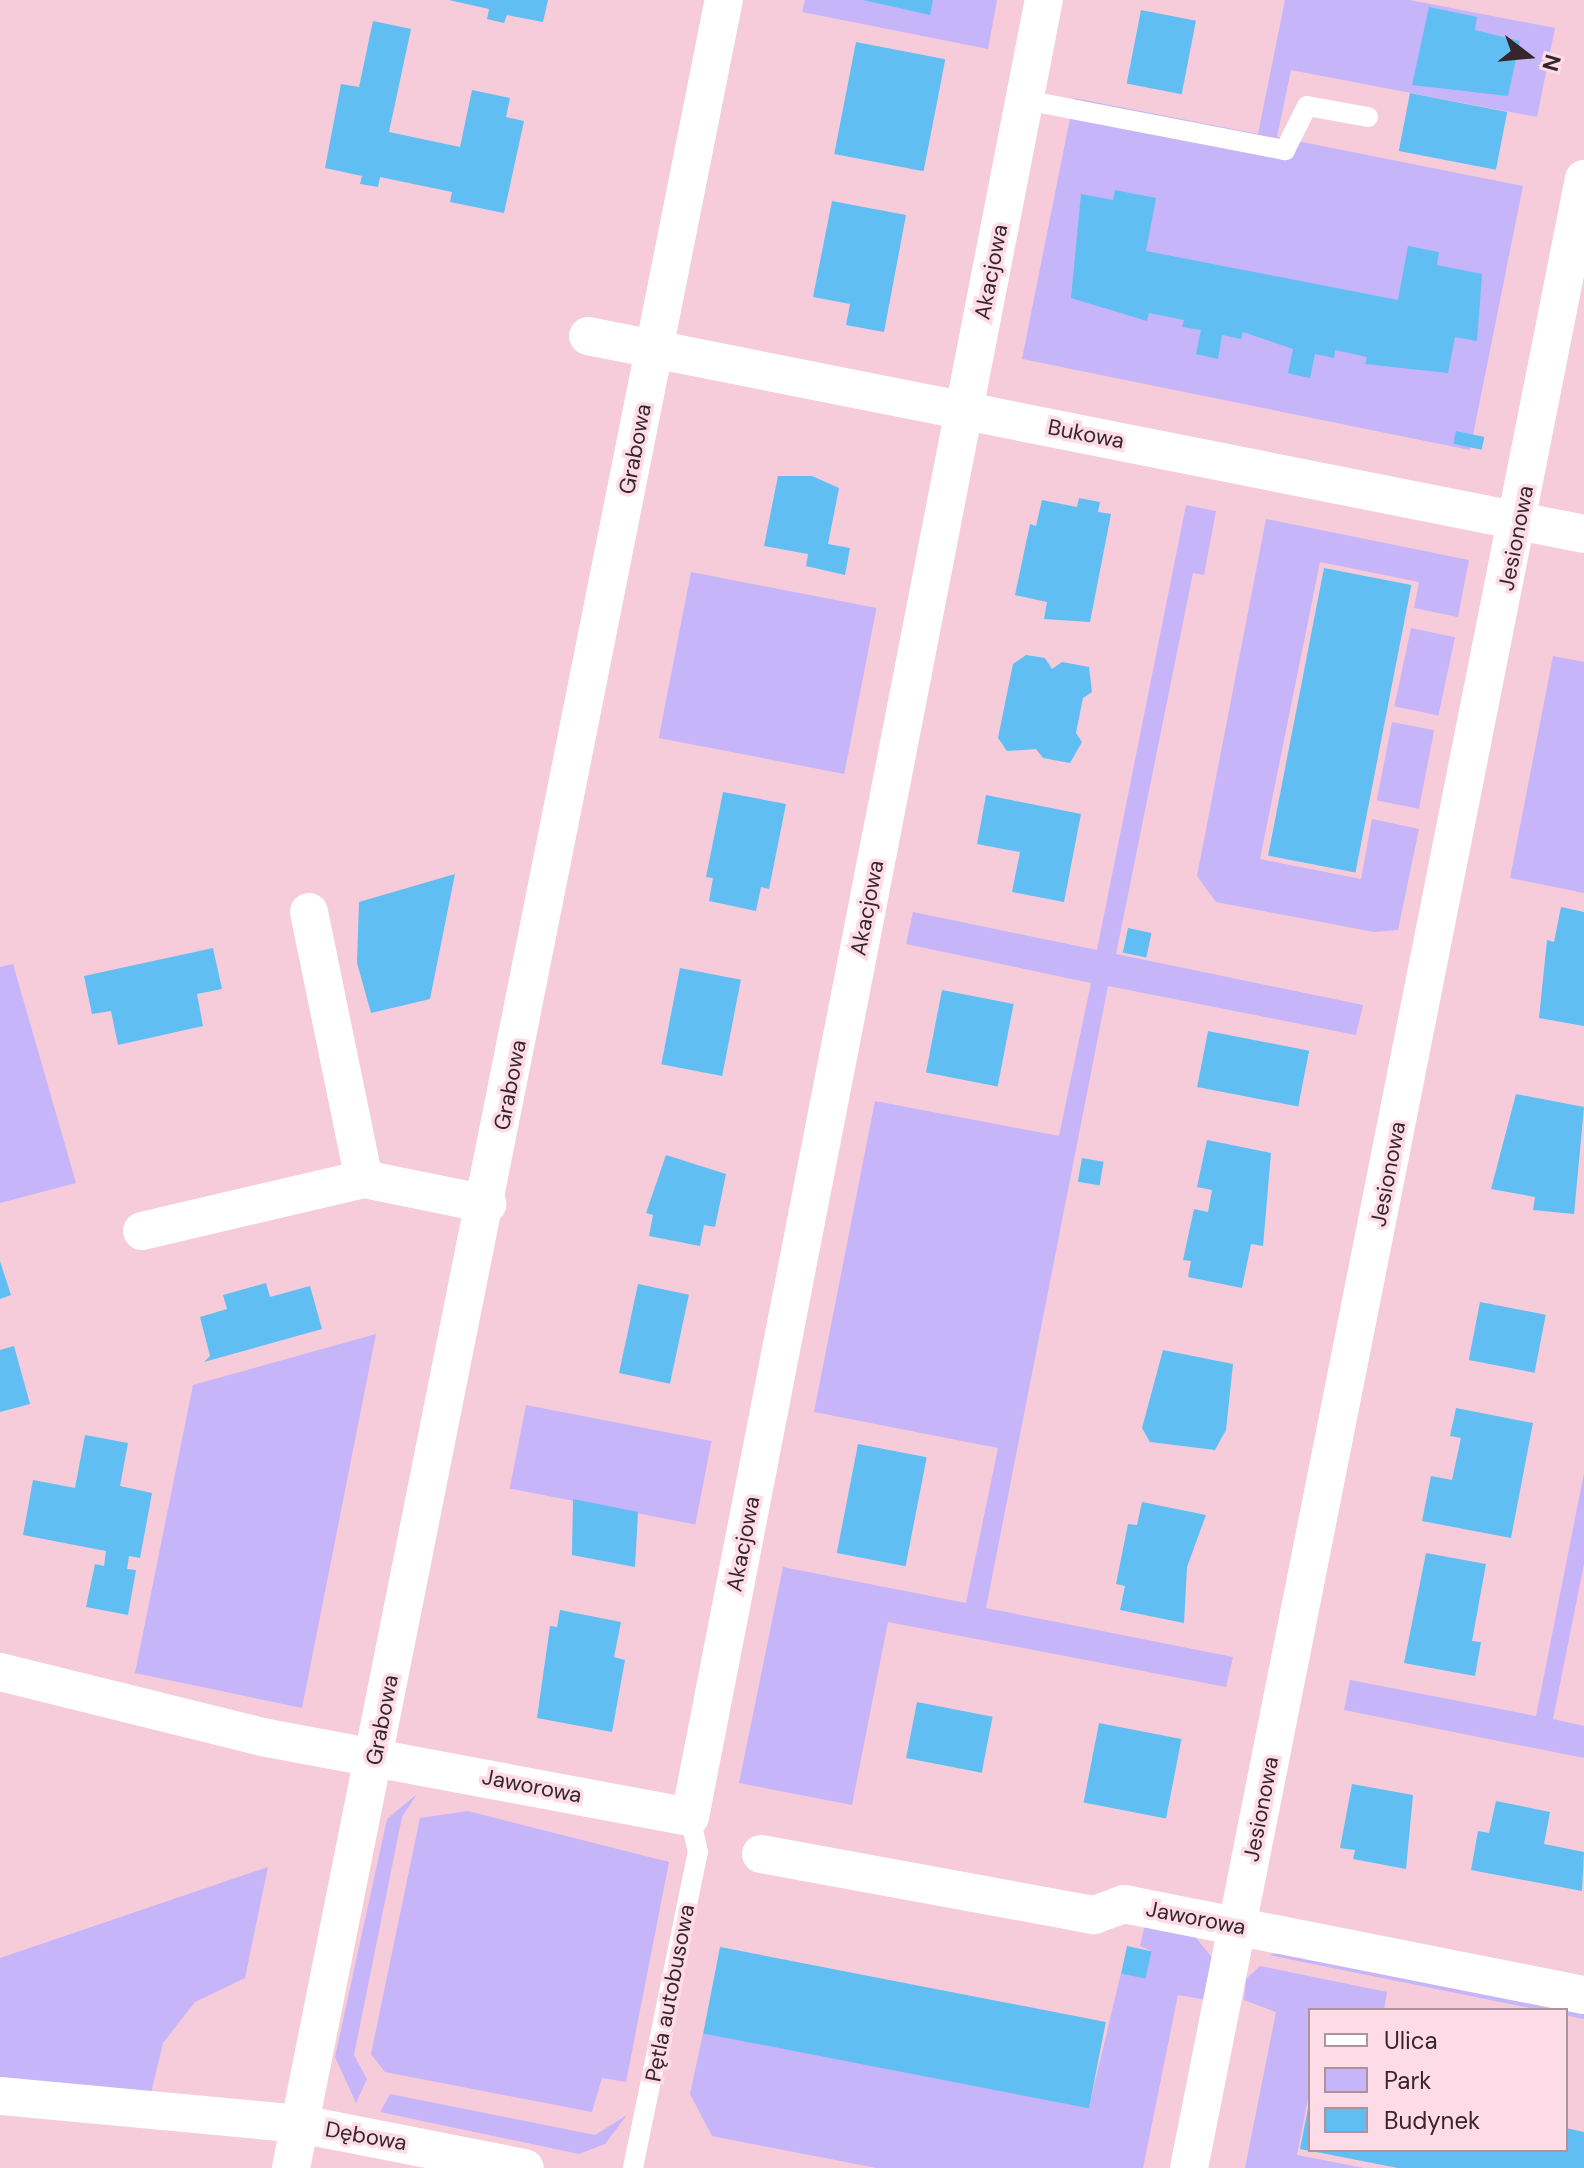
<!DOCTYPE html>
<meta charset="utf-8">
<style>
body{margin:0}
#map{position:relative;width:1584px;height:2168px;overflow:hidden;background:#f6ccda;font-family:"DM Sans",sans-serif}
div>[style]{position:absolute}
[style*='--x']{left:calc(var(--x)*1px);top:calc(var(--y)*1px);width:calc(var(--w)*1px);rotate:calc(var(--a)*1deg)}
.green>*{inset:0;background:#c6b5f8;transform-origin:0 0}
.building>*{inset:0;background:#60bef3;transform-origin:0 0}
.lane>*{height:20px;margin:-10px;padding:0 10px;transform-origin:10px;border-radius:10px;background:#fff}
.street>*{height:38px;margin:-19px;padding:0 19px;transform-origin:19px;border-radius:19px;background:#fff}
span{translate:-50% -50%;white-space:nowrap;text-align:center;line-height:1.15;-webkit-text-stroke:7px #fedce7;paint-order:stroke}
.street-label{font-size:22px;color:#36262c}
.legend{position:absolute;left:1308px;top:2008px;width:260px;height:144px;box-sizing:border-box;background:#fedce7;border:2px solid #ae939c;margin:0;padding:10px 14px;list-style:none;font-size:24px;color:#36262c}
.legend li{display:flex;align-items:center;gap:16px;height:40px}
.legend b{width:40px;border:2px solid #ae939c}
.north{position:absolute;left:1488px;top:16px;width:80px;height:80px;-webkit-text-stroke:6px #fedce7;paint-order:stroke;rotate:106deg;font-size:22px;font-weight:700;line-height:32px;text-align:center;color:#36262c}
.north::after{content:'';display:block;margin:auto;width:28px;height:36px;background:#36262c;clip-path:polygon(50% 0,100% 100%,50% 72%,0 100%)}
</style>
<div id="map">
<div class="green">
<i style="clip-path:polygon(805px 0,997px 0,988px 49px,802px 12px)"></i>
<i style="clip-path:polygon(1285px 0,1410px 0,1555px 28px,1537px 117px,1291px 70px,1277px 137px,1523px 186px,1470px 450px,1022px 359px,1074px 98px,1258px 134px)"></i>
<i style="clip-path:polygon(1186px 505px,1216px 511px,1204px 575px,1193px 573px,1116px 954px,1363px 1005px,1356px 1035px,1108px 986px,986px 1608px,1233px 1657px,1226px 1687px,888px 1622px,852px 1805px,739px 1783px,783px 1567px,966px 1603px,998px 1448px,814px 1412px,875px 1101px,1059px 1136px,1091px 983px,906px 944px,913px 912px,1097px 950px)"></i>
<i style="clip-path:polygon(1266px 519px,1469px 560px,1458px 617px,1414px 608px,1419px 582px,1320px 562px,1260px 859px,1361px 879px,1372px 819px,1419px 829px,1398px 930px,1374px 932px,1216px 902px,1197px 876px)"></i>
<i style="left:691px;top:572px;width:189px;height:169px;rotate:11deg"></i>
<i style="left:1411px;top:628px;width:45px;height:80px;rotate:12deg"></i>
<i style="clip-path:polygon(1553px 656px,1584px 662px,1584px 893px,1510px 878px)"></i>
<i style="left:1392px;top:722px;width:43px;height:80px;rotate:11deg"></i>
<i style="clip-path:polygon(13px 964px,76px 1183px,0 1203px,0 967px)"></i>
<i style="clip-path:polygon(376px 1334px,302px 1708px,135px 1673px,193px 1385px)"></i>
<i style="left:526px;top:1405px;width:189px;height:85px;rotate:11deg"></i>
<i style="clip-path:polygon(1584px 1473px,1584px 1564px,1553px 1719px,1584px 1726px,1584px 1758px,1344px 1710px,1350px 1680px,1536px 1716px)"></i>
<i style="clip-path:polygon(417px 1794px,402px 1817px,354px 2055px,367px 2079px,356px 2103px,335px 2057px,387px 1819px)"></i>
<i style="clip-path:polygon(468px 1811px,669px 1862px,626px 2082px,602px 2078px,592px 2112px,385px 2072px,371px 2054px,420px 1818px)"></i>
<i style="clip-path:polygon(268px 1867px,245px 1978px,195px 2002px,163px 2043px,150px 2097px,0 2084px,0 1958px)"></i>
<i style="clip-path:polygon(1145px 1924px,1193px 1934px,1213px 1959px,1207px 2000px,1178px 1995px,1143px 2168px,876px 2168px,712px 2136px,690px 2094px,703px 2033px,1089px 2107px,1121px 1973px,1146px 1977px,1151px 1951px,1140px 1946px)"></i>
<i style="clip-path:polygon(1296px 1948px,1584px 2008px,1584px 2019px,1269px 1955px)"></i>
<i style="clip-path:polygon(1260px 1966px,1387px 1992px,1384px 2010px,1310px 2010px,1310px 2089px,1297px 2155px,1364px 2168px,1245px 2168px,1276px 2012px,1244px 2000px,1246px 1979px)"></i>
<i style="clip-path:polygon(390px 2094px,595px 2135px,627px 2115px,605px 2144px,579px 2154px,380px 2112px)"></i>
</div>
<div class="building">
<i style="clip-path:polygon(449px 0,548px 0,543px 22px,507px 15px,504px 23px,487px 19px,489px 9px)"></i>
<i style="clip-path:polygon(863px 0,933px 0,930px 15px)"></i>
<i style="clip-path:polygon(1429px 7px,1477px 17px,1475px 30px,1520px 41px,1508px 96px,1412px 85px)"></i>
<i style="left:1141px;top:10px;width:56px;height:75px;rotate:11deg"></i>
<i style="clip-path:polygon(373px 21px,411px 29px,389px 132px,460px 147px,472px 90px,510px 98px,506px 117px,524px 121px,504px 213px,450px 202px,452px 192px,380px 177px,378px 187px,360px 184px,362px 176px,325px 168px,341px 84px,359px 87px)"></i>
<i style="left:856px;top:42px;width:91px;height:114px;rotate:11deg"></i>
<i style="left:1410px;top:93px;width:99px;height:59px;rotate:11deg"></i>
<i style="clip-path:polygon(1115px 190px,1156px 198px,1146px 251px,1398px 300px,1408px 246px,1439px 252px,1437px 265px,1482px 274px,1477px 341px,1455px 337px,1448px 373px,1365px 364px,1367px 357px,1335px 350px,1334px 358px,1315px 354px,1310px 378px,1300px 376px,1288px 373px,1293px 349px,1243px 332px,1241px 339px,1222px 335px,1218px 359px,1196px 354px,1201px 330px,1182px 327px,1184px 320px,1149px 313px,1147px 321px,1071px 298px,1081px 194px,1113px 200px)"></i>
<i style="clip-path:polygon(832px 201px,906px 215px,884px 332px,846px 325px,850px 304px,813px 297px)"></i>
<i style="left:1456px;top:431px;width:29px;height:13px;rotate:12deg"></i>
<i style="clip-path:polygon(778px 476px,812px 476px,839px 488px,828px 544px,850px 548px,845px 575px,806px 566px,808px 554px,764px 546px)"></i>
<i style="clip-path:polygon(1079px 498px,1100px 502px,1098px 512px,1111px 514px,1090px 622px,1044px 619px,1047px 602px,1015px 595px,1030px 524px,1036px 526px,1042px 500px,1077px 507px)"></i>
<i style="left:1324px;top:568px;width:89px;height:293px;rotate:11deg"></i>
<i style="clip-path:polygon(1026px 655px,1045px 658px,1052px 669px,1062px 662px,1089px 667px,1092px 692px,1083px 698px,1076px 733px,1082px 742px,1070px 763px,1043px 758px,1036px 749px,1007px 751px,998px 738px,1013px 664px)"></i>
<i style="clip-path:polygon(723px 792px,786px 804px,769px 889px,761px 887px,756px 911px,709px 901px,713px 878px,706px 877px)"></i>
<i style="clip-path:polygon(986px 795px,1081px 814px,1064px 902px,1012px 892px,1020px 852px,977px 844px)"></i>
<i style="clip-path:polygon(455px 874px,430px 999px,371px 1013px,357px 963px,359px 902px)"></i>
<i style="clip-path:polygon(1561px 907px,1584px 912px,1584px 1026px,1539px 1018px,1547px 940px,1554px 942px)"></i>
<i style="left:1128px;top:928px;width:24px;height:25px;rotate:12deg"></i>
<i style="clip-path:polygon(213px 948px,222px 989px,197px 994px,203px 1026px,118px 1045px,111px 1011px,92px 1014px,84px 976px)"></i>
<i style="left:680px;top:968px;width:62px;height:98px;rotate:11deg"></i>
<i style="left:942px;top:990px;width:73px;height:84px;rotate:11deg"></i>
<i style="left:1208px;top:1031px;width:103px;height:57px;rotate:11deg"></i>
<i style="clip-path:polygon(1516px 1094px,1584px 1107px,1574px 1214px,1533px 1210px,1535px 1197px,1491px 1189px)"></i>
<i style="clip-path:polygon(1207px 1140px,1271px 1153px,1263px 1246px,1251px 1244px,1242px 1288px,1188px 1277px,1191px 1261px,1183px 1260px,1194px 1209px,1208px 1212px,1212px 1190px,1197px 1187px)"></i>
<i style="clip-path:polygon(666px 1155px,726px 1174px,715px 1227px,704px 1225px,700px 1246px,649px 1236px,653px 1215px,646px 1213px)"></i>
<i style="left:1082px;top:1158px;width:22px;height:24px;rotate:10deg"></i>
<i style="clip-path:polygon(0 1261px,11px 1295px,0 1299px)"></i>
<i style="clip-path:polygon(266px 1283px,270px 1297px,310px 1286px,322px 1329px,204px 1362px,210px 1356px,200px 1317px,227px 1309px,223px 1295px)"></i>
<i style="left:638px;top:1284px;width:52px;height:91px;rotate:12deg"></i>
<i style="left:1480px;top:1302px;width:67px;height:59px;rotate:11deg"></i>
<i style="clip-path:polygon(14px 1346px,30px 1404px,0 1412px,0 1350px)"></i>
<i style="clip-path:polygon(1163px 1350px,1233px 1364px,1226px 1430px,1215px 1450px,1150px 1442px,1142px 1428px)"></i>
<i style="clip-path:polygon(1456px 1408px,1533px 1423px,1511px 1538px,1422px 1521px,1431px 1476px,1452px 1480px,1461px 1438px,1450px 1436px)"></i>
<i style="clip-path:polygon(85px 1435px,128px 1443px,120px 1486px,152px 1493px,140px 1558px,129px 1556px,127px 1569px,136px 1570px,128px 1615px,86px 1607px,95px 1564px,104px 1566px,106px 1551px,23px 1535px,33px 1480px,75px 1488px)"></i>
<i style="left:858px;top:1444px;width:70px;height:111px;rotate:11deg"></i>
<i style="clip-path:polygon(573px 1499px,638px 1512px,635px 1567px,572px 1555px)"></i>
<i style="clip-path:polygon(1142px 1502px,1206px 1515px,1187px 1567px,1184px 1623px,1120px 1610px,1125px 1586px,1116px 1584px,1128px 1524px,1137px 1525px)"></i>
<i style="clip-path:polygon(1426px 1553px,1486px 1564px,1472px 1641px,1481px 1642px,1475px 1676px,1404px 1663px)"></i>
<i style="clip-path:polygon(560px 1610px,621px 1622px,614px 1657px,625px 1660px,612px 1732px,537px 1718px,550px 1626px,557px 1627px)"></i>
<i style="left:917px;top:1702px;width:77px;height:57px;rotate:11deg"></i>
<i style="left:1099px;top:1723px;width:84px;height:81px;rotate:11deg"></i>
<i style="clip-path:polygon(1352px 1784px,1413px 1795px,1406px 1869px,1353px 1859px,1355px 1850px,1340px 1848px)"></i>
<i style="clip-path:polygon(1496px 1801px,1550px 1812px,1544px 1844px,1584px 1852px,1582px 1891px,1471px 1870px,1478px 1831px,1489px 1833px)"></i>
<i style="left:1127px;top:1946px;width:25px;height:28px;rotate:12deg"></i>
<i style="left:720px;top:1947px;width:393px;height:88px;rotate:11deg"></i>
<i style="clip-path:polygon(1309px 2103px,1310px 2104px,1310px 2151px,1300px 2149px)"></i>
<i style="clip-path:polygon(1566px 2128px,1584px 2132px,1584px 2168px,1398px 2168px,1311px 2151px,1566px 2150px)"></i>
</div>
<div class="lane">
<i style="--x:1025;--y:100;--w:265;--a:10.9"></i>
<i style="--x:1285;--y:150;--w:49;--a:-63.4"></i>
<i style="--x:1307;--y:106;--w:62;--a:10.2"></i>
<i style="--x:633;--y:2168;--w:323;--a:-78.4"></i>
<i style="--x:698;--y:1852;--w:36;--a:-103"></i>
</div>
<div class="street">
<i style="--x:588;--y:336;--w:1015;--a:11.24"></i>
<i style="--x:309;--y:912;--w:273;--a:78.4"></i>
<i style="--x:142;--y:1231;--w:228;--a:-13.2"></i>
<i style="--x:364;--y:1179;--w:126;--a:11.5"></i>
<i style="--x:0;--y:1672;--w:270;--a:13.9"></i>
<i style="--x:262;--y:1737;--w:435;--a:10.6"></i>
<i style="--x:690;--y:1817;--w:1851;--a:-78.98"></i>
<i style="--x:761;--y:1854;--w:339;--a:10.4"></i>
<i style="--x:1094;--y:1915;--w:32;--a:-20"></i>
<i style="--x:1124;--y:1904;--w:469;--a:11.2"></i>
<i style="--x:0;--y:2096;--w:301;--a:5.3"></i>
<i style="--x:300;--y:2124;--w:229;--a:11.1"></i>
<i style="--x:291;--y:2168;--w:2211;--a:-78.71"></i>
<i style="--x:1189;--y:2168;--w:2028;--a:-78.77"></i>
</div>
<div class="street-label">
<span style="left:991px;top:272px;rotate:-79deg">Akacjowa</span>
<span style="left:1086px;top:434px;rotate:11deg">Bukowa</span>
<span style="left:635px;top:449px;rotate:-79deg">Grabowa</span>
<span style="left:1516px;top:538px;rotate:-79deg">Jesionowa</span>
<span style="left:867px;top:908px;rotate:-79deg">Akacjowa</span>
<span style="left:510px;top:1085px;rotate:-79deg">Grabowa</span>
<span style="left:1388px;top:1174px;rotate:-79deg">Jesionowa</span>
<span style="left:743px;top:1544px;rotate:-79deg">Akacjowa</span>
<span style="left:382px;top:1720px;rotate:-79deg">Grabowa</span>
<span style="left:532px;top:1786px;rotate:11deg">Jaworowa</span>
<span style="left:1261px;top:1809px;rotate:-79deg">Jesionowa</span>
<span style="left:1196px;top:1918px;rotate:11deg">Jaworowa</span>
<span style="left:670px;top:1993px;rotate:-79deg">Pętla autobusowa</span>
<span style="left:366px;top:2136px;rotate:10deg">Dębowa</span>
</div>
<ul class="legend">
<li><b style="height:10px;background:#fff"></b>Ulica</li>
<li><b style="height:22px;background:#c6b5f8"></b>Park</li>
<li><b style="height:22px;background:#60bef3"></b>Budynek</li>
</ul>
<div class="north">N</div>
</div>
